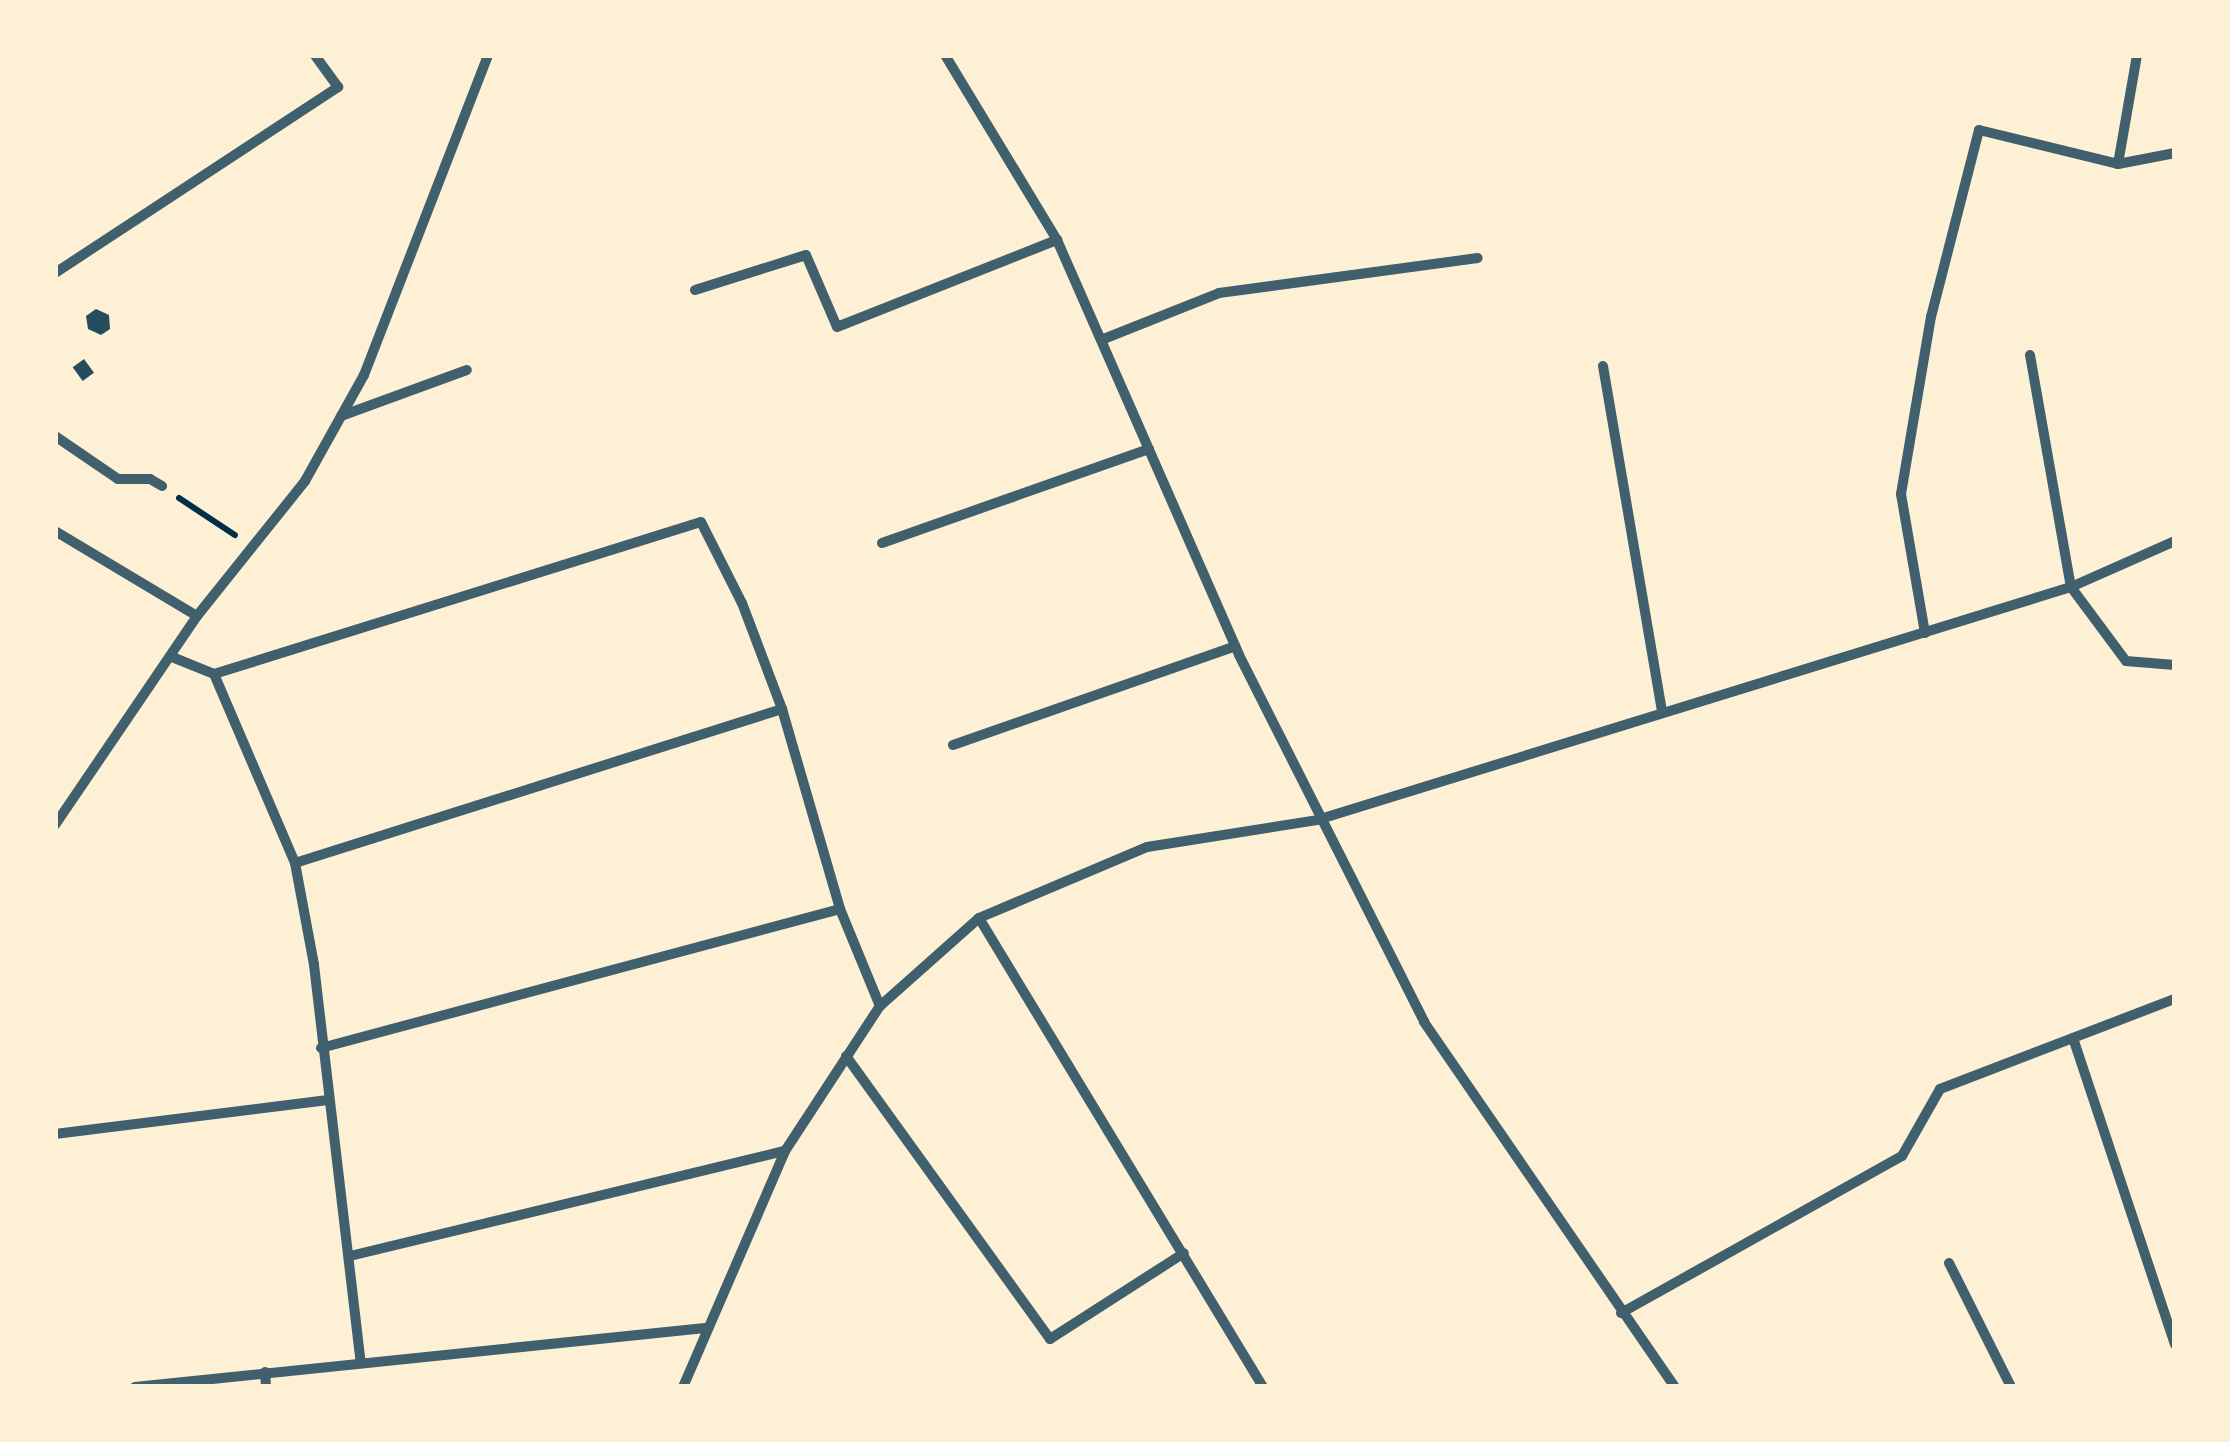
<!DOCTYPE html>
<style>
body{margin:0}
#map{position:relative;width:2230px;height:1442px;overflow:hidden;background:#fdf0d5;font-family:"Asap Condensed",sans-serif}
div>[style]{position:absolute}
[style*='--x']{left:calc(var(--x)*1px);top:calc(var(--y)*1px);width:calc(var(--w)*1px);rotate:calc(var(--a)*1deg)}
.building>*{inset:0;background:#264d5e;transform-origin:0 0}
.path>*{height:6px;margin:-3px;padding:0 3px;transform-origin:3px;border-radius:3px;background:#003049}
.minor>*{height:10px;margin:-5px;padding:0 5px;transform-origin:5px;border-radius:5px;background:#3f606c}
span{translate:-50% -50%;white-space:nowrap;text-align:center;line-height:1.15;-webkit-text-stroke:8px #fdf0d5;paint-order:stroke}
.frame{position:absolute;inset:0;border:58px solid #fdf0d5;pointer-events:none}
</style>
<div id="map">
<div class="building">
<i style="clip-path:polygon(96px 309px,109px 315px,110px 329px,101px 335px,88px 329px,86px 316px)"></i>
<i style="left:84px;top:359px;width:17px;height:14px;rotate:54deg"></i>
</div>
<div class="path">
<i style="--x:179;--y:498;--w:67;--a:33.5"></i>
</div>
<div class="minor">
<i style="--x:945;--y:55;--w:216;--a:58.8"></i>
<i style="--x:1057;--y:240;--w:453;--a:66.3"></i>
<i style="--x:1239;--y:655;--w:411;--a:63.2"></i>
<i style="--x:1424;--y:1022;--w:443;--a:55.5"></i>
<i style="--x:2118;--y:164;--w:111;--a:-80.1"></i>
<i style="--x:55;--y:273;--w:339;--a:-33.3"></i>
<i style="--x:338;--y:87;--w:39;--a:-126"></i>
<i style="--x:695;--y:290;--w:116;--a:-17.5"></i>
<i style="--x:806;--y:255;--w:78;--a:66.7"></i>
<i style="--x:837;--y:327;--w:237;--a:-21.6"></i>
<i style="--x:1101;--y:340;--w:127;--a:-21.7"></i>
<i style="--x:1219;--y:293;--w:261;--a:-7.7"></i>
<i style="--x:2030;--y:355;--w:236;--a:80"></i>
<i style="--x:2071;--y:587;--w:92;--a:53.4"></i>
<i style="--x:2126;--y:661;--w:49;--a:4.7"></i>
<i style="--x:1603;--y:366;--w:350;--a:80.3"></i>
<i style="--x:341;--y:416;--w:134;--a:-20.1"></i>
<i style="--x:55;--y:436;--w:76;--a:34.3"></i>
<i style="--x:118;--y:479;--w:32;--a:0"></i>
<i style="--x:150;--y:479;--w:14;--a:30"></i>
<i style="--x:55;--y:531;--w:165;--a:30.9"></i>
<i style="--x:882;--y:543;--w:283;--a:-19.4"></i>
<i style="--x:1925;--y:633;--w:141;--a:-99.8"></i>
<i style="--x:1901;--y:494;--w:180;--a:-80.4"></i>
<i style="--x:1931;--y:317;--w:193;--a:-75.6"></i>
<i style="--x:1979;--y:130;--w:143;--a:13.7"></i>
<i style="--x:2118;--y:164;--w:58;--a:-10.9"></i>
<i style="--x:172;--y:657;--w:45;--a:22"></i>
<i style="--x:214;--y:674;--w:206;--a:66.8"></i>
<i style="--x:295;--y:863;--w:104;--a:79.4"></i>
<i style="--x:314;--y:965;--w:401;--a:83.3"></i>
<i style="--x:214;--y:674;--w:510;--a:-17.33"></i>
<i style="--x:701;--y:522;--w:91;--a:63.2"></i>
<i style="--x:742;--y:603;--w:113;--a:69.3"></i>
<i style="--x:782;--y:709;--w:208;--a:73.8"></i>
<i style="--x:840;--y:909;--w:105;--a:67.6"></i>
<i style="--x:953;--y:745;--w:299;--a:-19.3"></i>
<i style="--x:55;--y:825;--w:253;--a:-55.8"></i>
<i style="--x:197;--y:616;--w:173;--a:-51.3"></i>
<i style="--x:305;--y:481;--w:121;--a:-60.9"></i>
<i style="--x:364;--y:375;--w:343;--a:-68.8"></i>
<i style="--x:295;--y:863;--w:511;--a:-17.55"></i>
<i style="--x:979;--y:918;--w:548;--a:58.8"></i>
<i style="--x:2073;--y:1038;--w:323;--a:71.6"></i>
<i style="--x:321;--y:1048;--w:537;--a:-14.99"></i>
<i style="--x:846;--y:1056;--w:349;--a:54.2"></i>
<i style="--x:1050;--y:1339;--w:159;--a:-32.7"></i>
<i style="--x:55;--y:1134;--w:275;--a:-7.1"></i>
<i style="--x:350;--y:1256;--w:447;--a:-13.6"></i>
<i style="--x:1949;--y:1263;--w:139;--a:63.4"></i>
<i style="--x:1621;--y:1313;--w:322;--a:-29.2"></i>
<i style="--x:1902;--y:1156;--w:77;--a:-60.4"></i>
<i style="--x:1940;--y:1089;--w:252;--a:-21"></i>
<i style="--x:265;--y:1372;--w:15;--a:86"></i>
<i style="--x:135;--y:1387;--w:573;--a:-5.91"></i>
<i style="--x:683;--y:1387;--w:257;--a:-66.6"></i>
<i style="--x:785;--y:1151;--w:173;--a:-56.8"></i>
<i style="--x:880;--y:1006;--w:132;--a:-41.6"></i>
<i style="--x:979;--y:918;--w:182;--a:-22.9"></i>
<i style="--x:1147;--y:847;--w:172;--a:-9"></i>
<i style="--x:1317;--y:820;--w:789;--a:-17.17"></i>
<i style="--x:2071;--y:587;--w:114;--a:-23.9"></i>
</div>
<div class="frame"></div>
</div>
